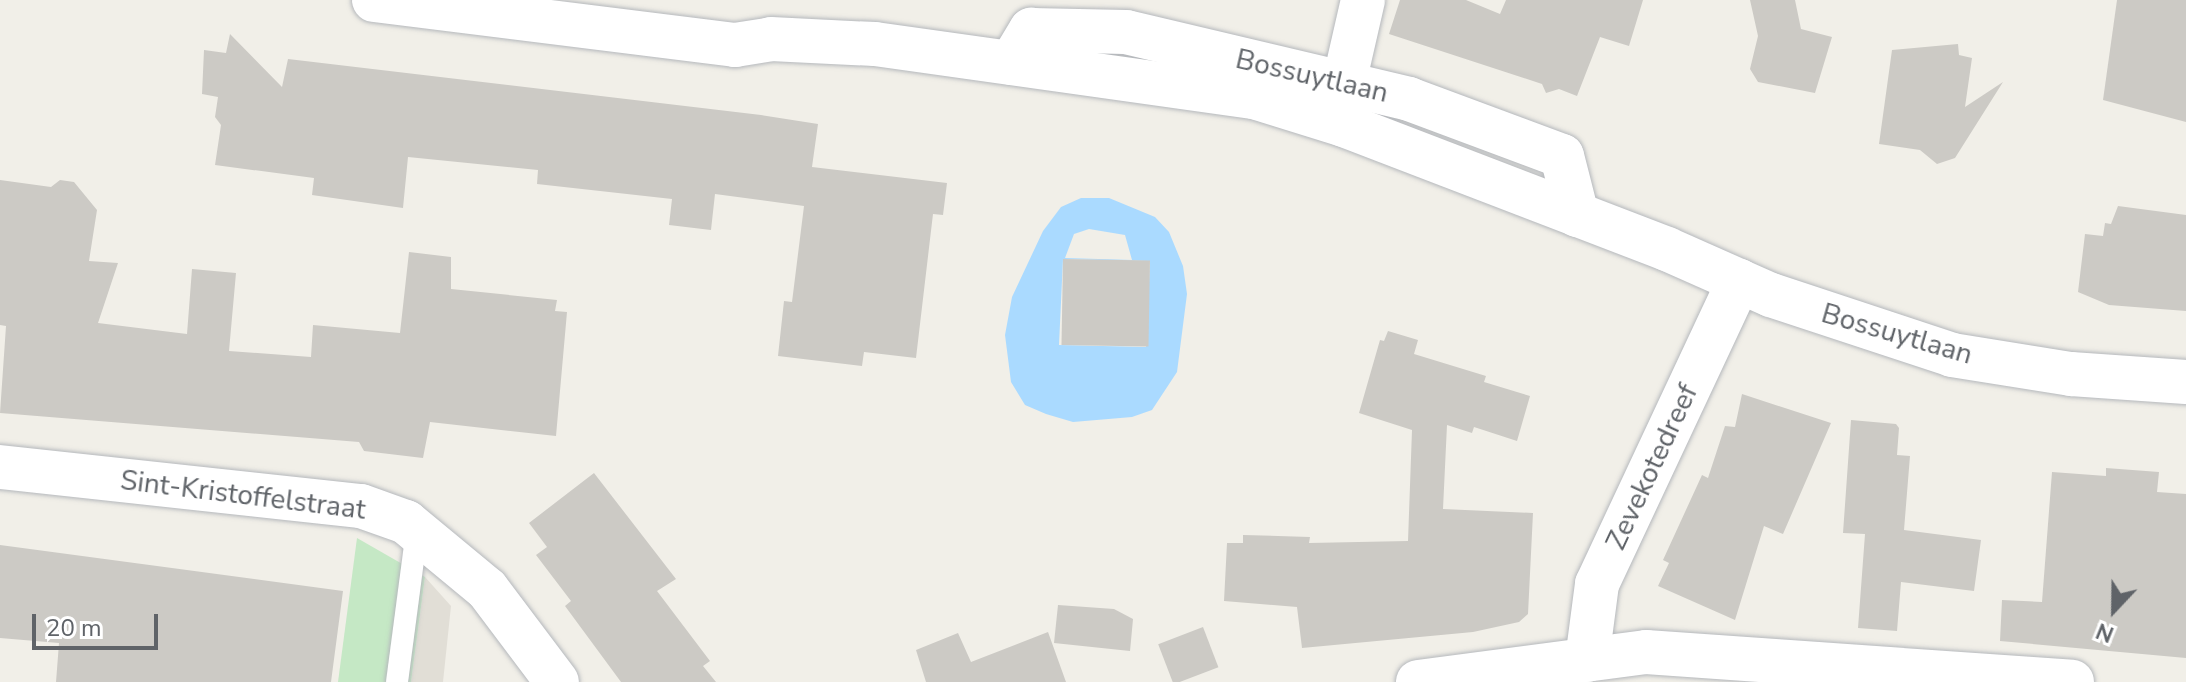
<!DOCTYPE html>
<style>
body{margin:0}
#map{position:relative;width:2186px;height:682px;overflow:hidden;background:#f1efe8;font-family:"Nunito Sans",sans-serif}
div>[style]{position:absolute}
[style*='--x']{left:calc(var(--x)*1px);top:calc(var(--y)*1px);width:calc(var(--w)*1px);rotate:calc(var(--a)*1deg)}
.education>*{inset:0;background:#e1ded6}
.green>*{inset:0;background:#c5e8c5}
.water>*{inset:0;background:#aadaff}
.building>*{inset:0;background:#cccac5;transform-origin:0 0}
.roads{filter:drop-shadow(0 0 2px #b5b8bc) drop-shadow(0 0 2px #b5b8bc)}
.service>*{height:22px;margin:-11px;padding:0 11px;transform-origin:11px;border-radius:11px;background:#fff}
.minor>*{height:44px;margin:-22px;padding:0 22px;transform-origin:22px;border-radius:22px;background:#fff}
span{translate:-50% -50%;white-space:nowrap;text-align:center;line-height:1.15;-webkit-text-stroke:7px #fff;paint-order:stroke}
.street-label{font-size:28px;color:#5f6368}
.north{position:absolute;left:2074px;top:570px;width:80px;height:80px;-webkit-text-stroke:6px #fff;paint-order:stroke;rotate:202deg;font-size:22px;font-weight:700;line-height:32px;text-align:center;color:#5f6368}
.north::after{content:'';display:block;margin:auto;width:28px;height:36px;background:#5f6368;clip-path:polygon(50% 0,100% 100%,50% 72%,0 100%)}
.scale{position:absolute;left:32px;top:614px;width:126px;height:36px;box-sizing:border-box;border:4px solid #5f6368;border-top:0;padding-left:10px;font-size:24px;line-height:28px;white-space:nowrap;color:#5f6368;-webkit-text-stroke:6px #fff;paint-order:stroke}
</style>
<div id="map">
<div class="education">
<i style="clip-path:polygon(425px 577px,451px 606px,443px 682px,411px 682px)"></i>
</div>
<div class="green">
<i style="clip-path:polygon(357px 538px,425px 577px,411px 682px,338px 682px)"></i>
</div>
<div class="water">
<i style="clip-path:polygon(evenodd,1081px 198px,1109px 198px,1155px 217px,1169px 232px,1183px 266px,1187px 294px,1177px 372px,1152px 410px,1132px 417px,1073px 422px,1046px 414px,1025px 405px,1011px 382px,1005px 335px,1012px 297px,1043px 231px,1061px 207px,1081px 198px,1089px 229px,1125px 235px,1132px 260px,1065px 258px,1074px 234px,1089px 229px,1081px 198px,1063px 259px,1150px 261px,1146px 347px,1059px 345px,1063px 259px)"></i>
</div>
<div class="building">
<i style="clip-path:polygon(1400px 0,1466px 0,1500px 14px,1506px 0,1643px 0,1629px 46px,1600px 37px,1577px 96px,1559px 89px,1546px 93px,1542px 84px,1389px 34px)"></i>
<i style="clip-path:polygon(1750px 0,1795px 0,1801px 29px,1832px 37px,1815px 93px,1758px 82px,1750px 69px,1758px 36px)"></i>
<i style="clip-path:polygon(2117px 0,2186px 0,2186px 122px,2103px 100px)"></i>
<i style="clip-path:polygon(230px 34px,282px 87px,288px 59px,761px 115px,818px 124px,812px 167px,947px 183px,943px 215px,933px 214px,916px 358px,864px 352px,862px 366px,778px 356px,784px 301px,792px 302px,804px 206px,715px 194px,711px 230px,669px 225px,672px 199px,537px 184px,538px 170px,408px 157px,403px 208px,312px 195px,314px 178px,215px 165px,221px 125px,215px 117px,218px 97px,202px 94px,204px 50px,226px 53px)"></i>
<i style="clip-path:polygon(1958px 44px,1959px 55px,1972px 58px,1965px 107px,2003px 82px,1955px 158px,1937px 164px,1920px 150px,1879px 144px,1892px 50px)"></i>
<i style="clip-path:polygon(0 180px,51px 187px,60px 180px,74px 182px,97px 210px,89px 261px,118px 263px,98px 323px,187px 334px,192px 269px,236px 273px,229px 351px,311px 357px,313px 325px,400px 333px,409px 252px,451px 257px,451px 289px,557px 300px,555px 311px,567px 312px,556px 436px,430px 422px,423px 458px,364px 451px,359px 442px,0 413px,6px 326px,0 325px)"></i>
<i style="clip-path:polygon(2118px 206px,2186px 215px,2186px 311px,2109px 305px,2078px 292px,2085px 234px,2103px 236px,2105px 223px,2111px 224px)"></i>
<i style="left:1063px;top:259px;width:87px;height:86px;rotate:1deg"></i>
<i style="clip-path:polygon(1388px 331px,1418px 340px,1414px 354px,1486px 376px,1484px 382px,1530px 396px,1517px 441px,1474px 427px,1472px 433px,1447px 425px,1443px 509px,1533px 513px,1528px 614px,1519px 622px,1473px 632px,1302px 648px,1297px 607px,1224px 601px,1227px 543px,1243px 543px,1243px 535px,1310px 537px,1309px 543px,1408px 541px,1412px 430px,1359px 413px,1380px 340px,1384px 341px)"></i>
<i style="clip-path:polygon(1742px 394px,1831px 423px,1783px 534px,1764px 526px,1735px 620px,1658px 586px,1669px 563px,1663px 560px,1702px 475px,1708px 478px,1725px 426px,1735px 427px)"></i>
<i style="clip-path:polygon(1851px 420px,1896px 424px,1899px 428px,1897px 455px,1910px 456px,1904px 530px,1981px 540px,1974px 591px,1901px 582px,1897px 631px,1858px 628px,1865px 534px,1843px 533px)"></i>
<i style="clip-path:polygon(2106px 468px,2159px 472px,2157px 492px,2186px 494px,2186px 658px,2000px 641px,2002px 600px,2042px 602px,2052px 472px,2106px 476px)"></i>
<i style="clip-path:polygon(594px 473px,676px 579px,657px 591px,710px 661px,703px 666px,716px 682px,621px 682px,565px 606px,571px 601px,536px 555px,547px 547px,529px 523px)"></i>
<i style="clip-path:polygon(0 545px,343px 591px,331px 682px,56px 682px,59px 643px,0 638px)"></i>
<i style="clip-path:polygon(1058px 605px,1114px 609px,1133px 619px,1130px 651px,1054px 643px)"></i>
<i style="left:1203px;top:627px;width:43px;height:48px;rotate:69deg"></i>
<i style="clip-path:polygon(1048px 632px,1066px 682px,926px 682px,916px 650px,958px 633px,971px 662px)"></i>
</div>
<div class="roads">
<div class="service">
<i style="--x:397;--y:682;--w:153;--a:-82.5"></i>
</div>
<div class="minor">
<i style="--x:374;--y:0;--w:364;--a:7.1"></i>
<i style="--x:735;--y:45;--w:36;--a:-9"></i>
<i style="--x:771;--y:39;--w:104;--a:2.8"></i>
<i style="--x:875;--y:44;--w:383;--a:8"></i>
<i style="--x:1254;--y:97;--w:94;--a:17.3"></i>
<i style="--x:1344;--y:125;--w:346;--a:21"></i>
<i style="--x:1667;--y:249;--w:114;--a:23.9"></i>
<i style="--x:1771;--y:295;--w:191;--a:18.3"></i>
<i style="--x:1952;--y:355;--w:121;--a:9.1"></i>
<i style="--x:2071;--y:374;--w:115;--a:4"></i>
<i style="--x:1011;--y:63;--w:39;--a:-59"></i>
<i style="--x:1031;--y:30;--w:95;--a:1.2"></i>
<i style="--x:1126;--y:32;--w:291;--a:13.3"></i>
<i style="--x:1409;--y:99;--w:163;--a:20.4"></i>
<i style="--x:1562;--y:156;--w:61;--a:75.7"></i>
<i style="--x:1331;--y:106;--w:26;--a:-61"></i>
<i style="--x:1344;--y:83;--w:85;--a:-77.1"></i>
<i style="--x:0;--y:467;--w:363;--a:6.2"></i>
<i style="--x:361;--y:506;--w:48;--a:19.6"></i>
<i style="--x:406;--y:522;--w:105;--a:39.6"></i>
<i style="--x:487;--y:589;--w:116;--a:53"></i>
<i style="--x:1587;--y:660;--w:77;--a:-82.5"></i>
<i style="--x:1597;--y:584;--w:335;--a:-64.9"></i>
<i style="--x:1418;--y:682;--w:230;--a:-7.5"></i>
<i style="--x:1646;--y:652;--w:427;--a:4"></i>
</div>
</div>
<div class="street-label">
<span style="left:1312px;top:76px;rotate:13deg">Bossuytlaan</span>
<span style="left:1897px;top:334px;rotate:16deg">Bossuytlaan</span>
<span style="left:1652px;top:467px;rotate:-65deg">Zevekotedreef</span>
<span style="left:243px;top:495px;rotate:7deg">Sint-Kristoffelstraat</span>
</div>
<div class="north">N</div>
<div class="scale">20 m</div>
</div>
